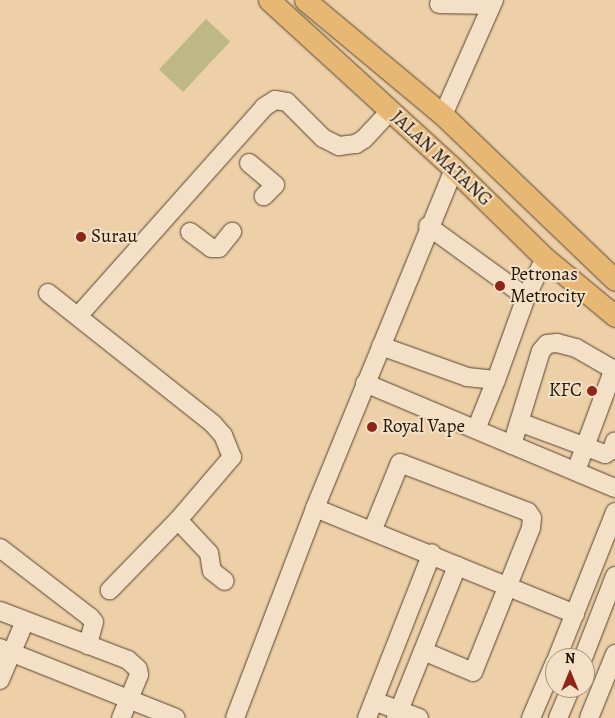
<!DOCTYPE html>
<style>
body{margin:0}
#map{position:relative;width:615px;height:718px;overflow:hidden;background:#eed0a8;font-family:Alegreya,serif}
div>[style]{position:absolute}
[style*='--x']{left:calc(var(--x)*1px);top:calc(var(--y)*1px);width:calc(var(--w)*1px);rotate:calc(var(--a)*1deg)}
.green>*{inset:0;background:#beb984;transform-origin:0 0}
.roads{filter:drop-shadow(0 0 1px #554430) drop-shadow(0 0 1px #554430)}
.minor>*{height:18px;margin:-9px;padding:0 9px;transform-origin:9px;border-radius:9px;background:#f4e0c6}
.major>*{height:21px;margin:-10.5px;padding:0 10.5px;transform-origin:10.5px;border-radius:10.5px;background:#e7b874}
.dots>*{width:14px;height:14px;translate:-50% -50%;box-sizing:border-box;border:2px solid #f4e0c6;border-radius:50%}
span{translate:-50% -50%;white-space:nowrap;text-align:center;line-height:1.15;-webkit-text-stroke:4px #f4e0c6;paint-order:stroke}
.street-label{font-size:19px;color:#221608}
.poi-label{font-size:19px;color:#221608}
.left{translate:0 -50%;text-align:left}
.right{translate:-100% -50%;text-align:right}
.north{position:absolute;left:545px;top:648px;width:50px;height:50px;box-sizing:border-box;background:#f4e0c6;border:1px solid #a08f7a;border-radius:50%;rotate:0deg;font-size:14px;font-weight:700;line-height:20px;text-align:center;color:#221608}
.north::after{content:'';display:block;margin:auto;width:18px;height:22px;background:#8f2418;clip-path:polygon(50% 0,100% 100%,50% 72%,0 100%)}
</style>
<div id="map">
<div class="green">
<i style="left:206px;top:19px;width:33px;height:69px;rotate:43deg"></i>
</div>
<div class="roads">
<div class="minor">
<i style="--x:439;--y:4;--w:52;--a:1.1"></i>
<i style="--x:443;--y:115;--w:126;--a:-66.1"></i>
<i style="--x:249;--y:163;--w:34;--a:40"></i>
<i style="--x:275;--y:185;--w:16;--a:135"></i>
<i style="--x:428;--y:226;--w:121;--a:35.9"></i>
<i style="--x:190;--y:232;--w:26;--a:37"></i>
<i style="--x:211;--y:248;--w:8;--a:0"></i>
<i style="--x:219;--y:248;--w:21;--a:-51"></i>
<i style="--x:48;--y:293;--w:211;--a:38.4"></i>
<i style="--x:213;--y:424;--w:15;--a:48"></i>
<i style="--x:223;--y:435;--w:24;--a:68"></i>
<i style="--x:232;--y:457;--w:83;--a:130.6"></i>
<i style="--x:178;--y:520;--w:98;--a:134.2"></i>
<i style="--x:79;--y:315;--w:278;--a:-48.3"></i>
<i style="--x:264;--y:107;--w:13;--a:-32"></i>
<i style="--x:275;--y:100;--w:12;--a:9"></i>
<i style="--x:287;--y:102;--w:51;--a:45"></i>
<i style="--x:323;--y:138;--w:18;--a:27"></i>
<i style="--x:339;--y:146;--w:17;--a:-7"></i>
<i style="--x:356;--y:144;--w:9;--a:-32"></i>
<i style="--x:364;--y:139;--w:38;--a:-47"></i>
<i style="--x:381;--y:346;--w:91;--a:19.8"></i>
<i style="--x:467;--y:377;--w:29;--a:6"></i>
<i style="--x:496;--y:380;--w:88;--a:-70.1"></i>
<i style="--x:526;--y:297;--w:43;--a:-64"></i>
<i style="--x:365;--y:383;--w:271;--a:22.8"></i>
<i style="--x:519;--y:422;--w:92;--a:20.4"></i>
<i style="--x:605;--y:454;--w:8;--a:-30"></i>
<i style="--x:612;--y:450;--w:9;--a:-72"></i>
<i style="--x:477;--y:427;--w:51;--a:-68"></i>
<i style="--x:512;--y:445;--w:98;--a:-72.9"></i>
<i style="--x:541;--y:351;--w:9;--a:-49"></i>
<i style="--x:547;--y:344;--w:10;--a:-6"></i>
<i style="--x:557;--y:343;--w:20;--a:15"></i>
<i style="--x:576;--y:348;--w:39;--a:30"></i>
<i style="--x:610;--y:368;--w:6;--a:72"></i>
<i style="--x:612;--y:374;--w:103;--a:110.4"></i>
<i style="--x:315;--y:508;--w:281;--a:22.2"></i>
<i style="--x:178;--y:520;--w:45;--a:46.8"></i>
<i style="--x:209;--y:553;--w:18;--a:81"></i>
<i style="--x:212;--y:571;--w:16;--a:38"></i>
<i style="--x:373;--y:529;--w:71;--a:-67.8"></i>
<i style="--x:400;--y:463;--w:137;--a:20.9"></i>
<i style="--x:528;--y:512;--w:7;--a:56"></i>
<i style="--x:532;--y:518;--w:10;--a:96"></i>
<i style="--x:531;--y:528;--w:155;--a:111.9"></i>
<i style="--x:473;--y:672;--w:54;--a:-157.2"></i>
<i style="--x:0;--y:548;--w:113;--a:37.5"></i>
<i style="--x:90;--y:617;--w:6;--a:51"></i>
<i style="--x:94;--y:622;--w:24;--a:105"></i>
<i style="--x:0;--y:611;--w:137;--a:20.9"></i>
<i style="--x:128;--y:660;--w:13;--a:42"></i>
<i style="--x:138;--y:669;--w:6;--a:81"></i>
<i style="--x:139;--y:675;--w:47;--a:112.7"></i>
<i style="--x:0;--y:648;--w:189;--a:21.7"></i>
<i style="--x:557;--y:658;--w:157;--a:-68.3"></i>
<i style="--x:583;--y:658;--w:88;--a:-68.7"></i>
<i style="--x:0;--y:680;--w:64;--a:-67"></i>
<i style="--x:374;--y:701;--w:48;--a:20.7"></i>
<i style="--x:235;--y:718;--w:225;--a:-69.1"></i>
<i style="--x:315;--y:508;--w:366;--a:-67.7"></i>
<i style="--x:367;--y:718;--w:177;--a:-68.5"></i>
<i style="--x:396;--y:718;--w:164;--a:-68.1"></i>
<i style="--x:531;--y:718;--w:61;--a:-66.8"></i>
<i style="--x:558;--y:718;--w:33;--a:-67"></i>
<i style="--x:589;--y:718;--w:69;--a:-67.9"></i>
</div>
<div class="major">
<i style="--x:269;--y:0;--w:251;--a:42.4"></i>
<i style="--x:454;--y:169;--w:127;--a:44.4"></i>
<i style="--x:545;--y:258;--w:91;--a:39.6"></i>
<i style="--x:305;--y:0;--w:180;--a:39.8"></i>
<i style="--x:443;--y:115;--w:238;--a:43.8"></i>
</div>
</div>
<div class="dots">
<i style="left:81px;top:237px;background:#8f2418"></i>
<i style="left:500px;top:286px;background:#8f2418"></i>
<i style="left:592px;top:391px;background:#8f2418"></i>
<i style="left:372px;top:427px;background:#8f2418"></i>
</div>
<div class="street-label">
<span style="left:441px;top:159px;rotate:43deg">JALAN MATANG</span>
</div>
<div class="poi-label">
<span class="left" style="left:91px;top:237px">Surau</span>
<span class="left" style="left:510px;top:286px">Petronas<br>Metrocity</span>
<span class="right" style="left:582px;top:391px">KFC</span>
<span class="left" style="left:382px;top:427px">Royal Vape</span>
</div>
<div class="north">N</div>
</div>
